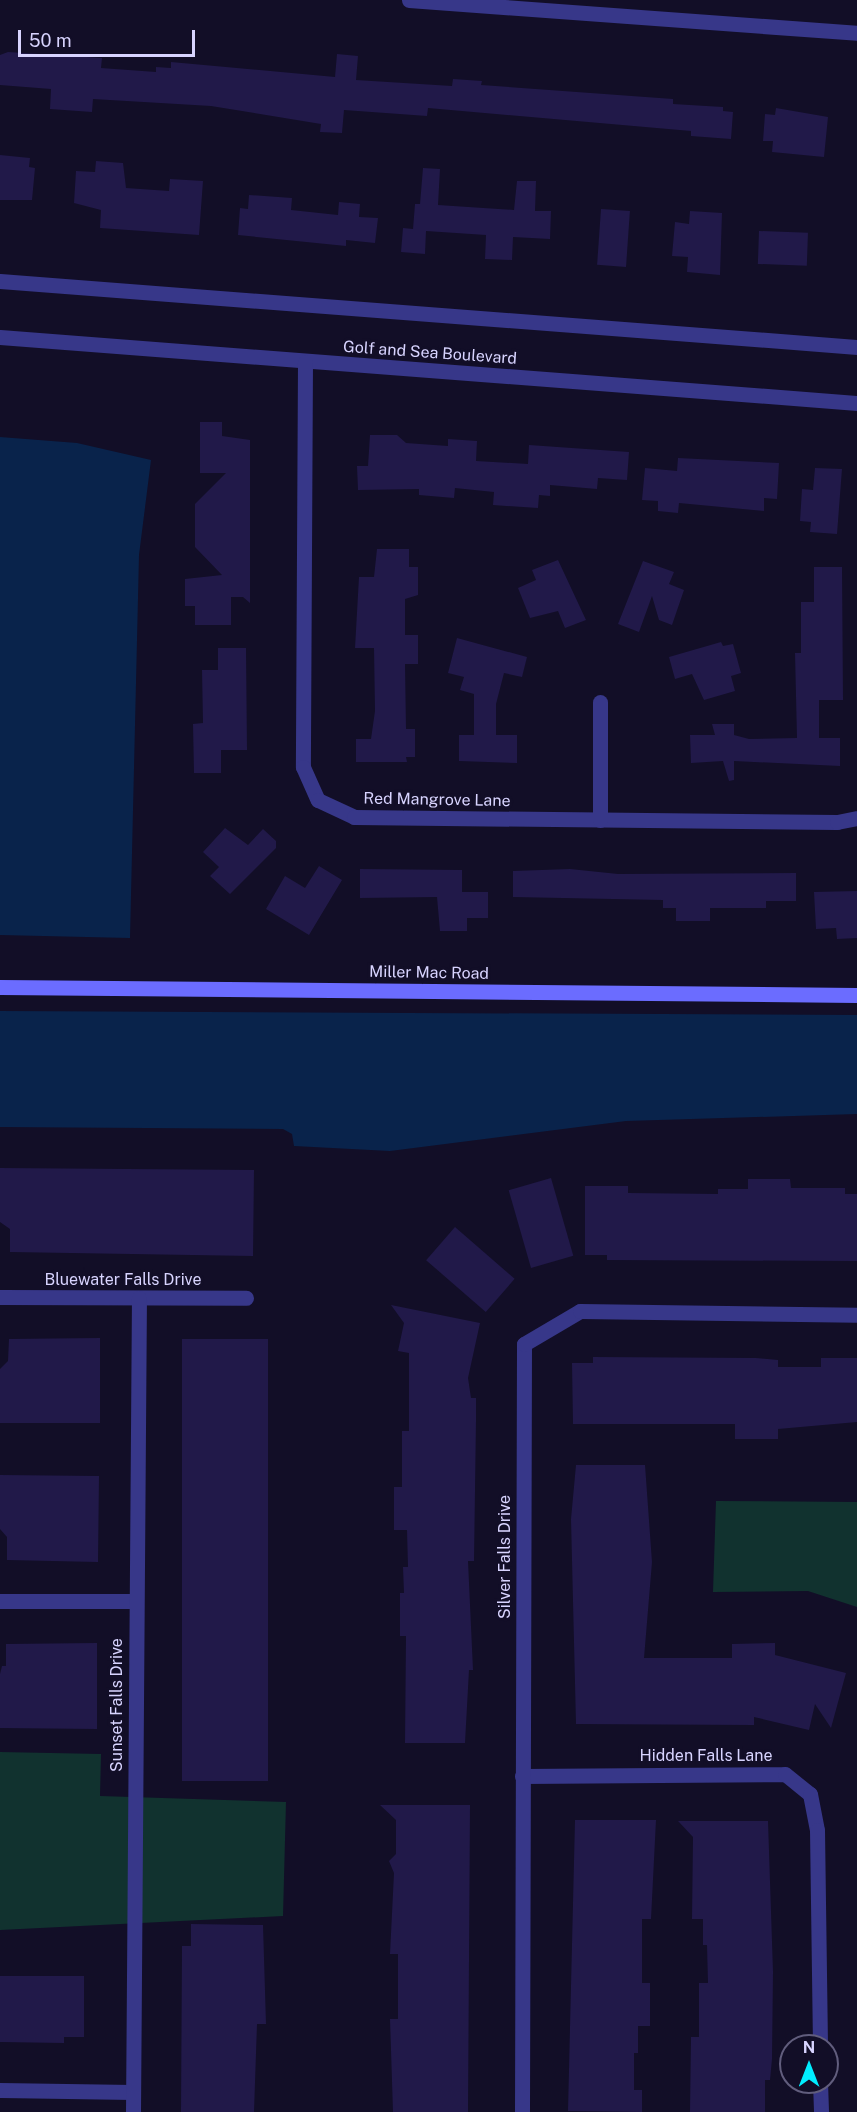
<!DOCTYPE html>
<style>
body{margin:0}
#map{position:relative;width:857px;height:2112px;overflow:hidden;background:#120e27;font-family:"Public Sans",sans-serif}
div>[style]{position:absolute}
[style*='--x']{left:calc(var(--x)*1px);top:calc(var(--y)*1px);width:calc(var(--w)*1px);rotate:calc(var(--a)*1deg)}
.green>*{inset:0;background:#11322f}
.water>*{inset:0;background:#09234b}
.building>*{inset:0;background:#211949;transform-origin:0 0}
.street>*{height:15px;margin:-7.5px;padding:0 7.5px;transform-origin:7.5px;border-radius:7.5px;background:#373789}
.secondary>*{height:15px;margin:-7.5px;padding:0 7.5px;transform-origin:7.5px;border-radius:7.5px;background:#6b6cff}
span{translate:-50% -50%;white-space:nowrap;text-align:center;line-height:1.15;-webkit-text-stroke:6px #120e27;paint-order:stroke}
.street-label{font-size:16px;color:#d8d4ff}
.north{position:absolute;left:779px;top:2034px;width:60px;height:60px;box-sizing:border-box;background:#120e27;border:2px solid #615d7d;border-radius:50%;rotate:0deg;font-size:16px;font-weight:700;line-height:24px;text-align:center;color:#d8d4ff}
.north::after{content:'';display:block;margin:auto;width:21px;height:27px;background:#00edff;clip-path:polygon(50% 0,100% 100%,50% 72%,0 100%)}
.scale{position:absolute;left:18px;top:30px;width:177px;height:27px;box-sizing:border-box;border:3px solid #d8d4ff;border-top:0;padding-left:8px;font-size:18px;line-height:21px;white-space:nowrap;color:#d8d4ff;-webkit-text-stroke:4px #120e27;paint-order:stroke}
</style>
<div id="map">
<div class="green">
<i style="clip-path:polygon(716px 1501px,857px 1502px,857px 1607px,808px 1591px,713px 1592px)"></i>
<i style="clip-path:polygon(0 1752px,101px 1754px,100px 1796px,286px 1802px,283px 1916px,0 1930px)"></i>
</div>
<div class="water">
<i style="clip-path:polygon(0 437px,77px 443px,151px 460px,139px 555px,130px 938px,0 935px)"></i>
<i style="clip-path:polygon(0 1011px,857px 1015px,857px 1114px,626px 1121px,390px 1151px,294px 1146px,292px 1134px,283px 1129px,0 1127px)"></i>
</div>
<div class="building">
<i style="clip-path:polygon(8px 52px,102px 58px,101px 68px,156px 72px,156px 67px,171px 68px,171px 62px,335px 77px,337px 54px,358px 56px,356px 80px,452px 86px,453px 79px,482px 81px,481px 85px,673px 99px,673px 104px,723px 107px,723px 111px,733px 112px,731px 139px,691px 136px,691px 131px,428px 108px,427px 116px,344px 110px,342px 133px,320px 132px,321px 124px,211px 106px,93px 99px,92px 112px,50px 109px,51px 89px,0 85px,0 55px)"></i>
<i style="clip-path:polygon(776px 108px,828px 117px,824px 157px,772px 152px,773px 141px,763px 141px,765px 114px,775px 115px)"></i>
<i style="clip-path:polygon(0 155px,30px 158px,29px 167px,35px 168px,32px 200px,0 200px)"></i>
<i style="clip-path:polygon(96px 161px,123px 163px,126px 188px,169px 191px,170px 179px,203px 181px,199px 235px,100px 228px,101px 210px,74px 203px,76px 171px,95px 172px)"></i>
<i style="clip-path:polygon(423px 168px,440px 169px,438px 205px,514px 210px,517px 181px,536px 181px,535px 211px,551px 211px,550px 239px,513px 237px,512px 260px,485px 259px,486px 235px,426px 231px,425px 254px,401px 252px,403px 228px,413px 229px,415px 204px,420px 204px)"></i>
<i style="clip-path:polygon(249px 195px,292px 198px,291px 210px,338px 215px,339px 202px,360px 204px,359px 217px,378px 218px,375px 243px,346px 240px,346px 246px,238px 235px,240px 208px,248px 209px)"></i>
<i style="left:601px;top:209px;width:29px;height:56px;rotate:4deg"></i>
<i style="clip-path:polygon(690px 211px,722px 213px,720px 275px,687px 272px,688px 257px,672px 256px,675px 222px,689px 224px)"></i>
<i style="left:759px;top:231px;width:49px;height:33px;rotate:2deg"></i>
<i style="clip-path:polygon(200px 422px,222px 422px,222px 436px,250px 440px,250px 603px,243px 597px,231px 597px,231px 625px,195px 625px,195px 606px,185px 606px,185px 579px,222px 575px,195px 547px,195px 504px,226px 473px,200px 473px)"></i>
<i style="clip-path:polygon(370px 435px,397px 435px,406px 443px,448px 446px,448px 439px,477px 441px,476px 461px,528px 464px,529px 445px,629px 452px,627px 480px,598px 478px,597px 489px,550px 485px,550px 496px,539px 495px,538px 508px,493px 505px,494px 492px,455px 488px,454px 498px,419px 495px,419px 489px,358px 490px,357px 466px,368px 466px)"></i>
<i style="clip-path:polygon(678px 458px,779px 463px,777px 499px,764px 498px,764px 511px,679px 503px,678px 513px,658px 511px,658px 501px,642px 500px,645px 468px,677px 471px)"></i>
<i style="clip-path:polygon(815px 468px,842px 469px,837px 534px,810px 532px,811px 522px,800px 521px,802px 489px,813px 490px)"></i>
<i style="clip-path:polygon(377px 549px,409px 549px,409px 567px,418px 567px,418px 595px,405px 599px,405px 635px,418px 635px,418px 664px,405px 664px,406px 729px,415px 729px,415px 757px,406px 757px,407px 762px,356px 762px,356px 739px,371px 739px,375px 711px,374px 648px,355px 648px,359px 577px,374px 577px)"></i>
<i style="clip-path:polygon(558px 560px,586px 620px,565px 628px,558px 611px,530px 618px,518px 588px,536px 580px,532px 570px)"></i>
<i style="clip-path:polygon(643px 561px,674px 572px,669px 584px,684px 590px,672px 625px,659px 620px,652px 596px,639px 632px,618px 624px)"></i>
<i style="clip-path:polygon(814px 567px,842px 567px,843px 700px,819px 700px,819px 738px,840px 738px,840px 766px,734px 761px,734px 780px,729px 781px,723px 761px,691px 763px,690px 735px,715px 735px,712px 724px,734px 724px,734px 735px,749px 739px,797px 738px,795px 653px,801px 653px,801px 602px,814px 602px)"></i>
<i style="clip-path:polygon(457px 638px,527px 657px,522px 677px,504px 673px,496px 704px,496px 735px,517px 735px,517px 763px,459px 761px,459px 735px,474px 735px,474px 694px,460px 690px,464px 677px,448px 673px)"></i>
<i style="clip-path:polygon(721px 642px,723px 646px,733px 644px,741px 673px,731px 676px,735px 691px,704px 700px,692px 674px,675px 679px,669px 657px)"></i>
<i style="clip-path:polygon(218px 648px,246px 648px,247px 750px,221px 750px,221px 773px,194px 773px,193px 724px,203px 723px,202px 670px,218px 670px)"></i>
<i style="clip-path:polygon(225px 828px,248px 845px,263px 829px,276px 841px,276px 848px,230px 894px,210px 876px,219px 867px,203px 852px)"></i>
<i style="clip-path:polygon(319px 866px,342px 880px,309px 935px,266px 909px,285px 876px,305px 888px)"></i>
<i style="clip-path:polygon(360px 869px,462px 870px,462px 892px,488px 892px,488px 918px,467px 918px,467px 931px,440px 931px,437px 897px,360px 898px)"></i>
<i style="clip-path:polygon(570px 869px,618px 874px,796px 873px,796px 901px,766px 901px,766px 908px,710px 908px,710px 921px,676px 921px,676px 908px,663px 908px,663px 900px,513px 897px,513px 871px)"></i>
<i style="clip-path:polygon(857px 891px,857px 938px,837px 939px,836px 928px,816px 929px,814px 892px)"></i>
<i style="clip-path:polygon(0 1168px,254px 1170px,253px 1256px,10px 1252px,10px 1229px,0 1222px)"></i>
<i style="left:551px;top:1178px;width:81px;height:44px;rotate:74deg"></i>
<i style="clip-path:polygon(748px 1179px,790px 1179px,791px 1188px,845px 1188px,845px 1194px,857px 1194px,857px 1261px,607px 1260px,607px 1255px,585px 1255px,585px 1186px,628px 1186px,628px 1193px,718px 1194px,718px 1189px,748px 1189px)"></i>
<i style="left:455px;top:1227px;width:79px;height:44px;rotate:41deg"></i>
<i style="clip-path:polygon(391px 1305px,480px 1323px,468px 1378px,471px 1398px,476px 1398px,476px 1420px,474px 1561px,468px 1561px,473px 1670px,469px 1670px,465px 1743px,405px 1743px,406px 1636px,400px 1636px,400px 1593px,404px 1593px,403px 1567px,408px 1567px,407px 1530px,394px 1530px,394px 1487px,402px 1487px,402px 1431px,409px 1431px,409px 1353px,398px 1351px,404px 1323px)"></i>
<i style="clip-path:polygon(100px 1338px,100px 1423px,0 1423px,0 1369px,8px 1361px,9px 1339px)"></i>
<i style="left:182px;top:1339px;width:86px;height:442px"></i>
<i style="clip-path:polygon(593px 1357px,756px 1358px,778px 1360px,778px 1367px,821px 1367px,821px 1358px,857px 1358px,857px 1422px,778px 1429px,778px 1439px,735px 1439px,735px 1424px,573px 1424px,572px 1363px,593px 1363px)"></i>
<i style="clip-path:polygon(576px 1465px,645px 1465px,652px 1562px,644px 1658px,732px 1658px,732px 1644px,775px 1643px,775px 1655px,846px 1673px,831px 1728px,815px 1704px,809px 1730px,754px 1717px,754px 1725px,576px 1724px,571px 1519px)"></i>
<i style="clip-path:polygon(0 1475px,99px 1476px,98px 1562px,7px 1560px,7px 1537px,0 1529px)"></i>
<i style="clip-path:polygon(97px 1643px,97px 1729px,0 1728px,0 1674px,2px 1666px,6px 1666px,6px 1644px)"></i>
<i style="clip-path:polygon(380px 1805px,470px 1805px,468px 2112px,393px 2112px,390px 2019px,398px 2019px,398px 1954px,390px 1954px,394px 1873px,389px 1861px,396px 1854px,396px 1820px)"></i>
<i style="clip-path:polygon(575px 1820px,656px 1820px,651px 1919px,642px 1919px,642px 1983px,650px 1983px,650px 2026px,638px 2026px,638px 2053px,634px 2053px,634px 2090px,642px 2090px,642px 2112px,568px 2111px)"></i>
<i style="clip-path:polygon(678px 1821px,768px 1821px,773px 1972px,772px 2059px,770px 2080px,765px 2080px,765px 2112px,690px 2112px,691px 2037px,699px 2037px,699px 1983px,708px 1983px,707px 1945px,703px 1945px,703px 1919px,692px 1919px,693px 1837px)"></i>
<i style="clip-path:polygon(191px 1924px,263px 1925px,266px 2024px,257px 2024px,254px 2112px,181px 2112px,182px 1946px,191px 1946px)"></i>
<i style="clip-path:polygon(0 1976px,84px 1976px,84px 2037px,64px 2037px,64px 2043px,0 2042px)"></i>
</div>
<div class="street">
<i style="--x:409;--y:0;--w:449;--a:4.2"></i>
<i style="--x:0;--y:281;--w:860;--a:4.4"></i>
<i style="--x:0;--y:337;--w:860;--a:4.4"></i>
<i style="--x:305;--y:362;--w:405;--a:90.3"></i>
<i style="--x:303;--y:767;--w:36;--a:66"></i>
<i style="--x:318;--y:800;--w:40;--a:25"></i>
<i style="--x:354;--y:817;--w:483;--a:0.6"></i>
<i style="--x:837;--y:822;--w:20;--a:-11"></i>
<i style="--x:600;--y:702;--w:118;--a:90"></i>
<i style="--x:0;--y:1297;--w:246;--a:0.2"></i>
<i style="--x:0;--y:1601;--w:136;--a:0"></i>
<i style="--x:522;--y:1776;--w:263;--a:-0.4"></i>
<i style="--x:785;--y:1774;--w:32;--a:39"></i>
<i style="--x:810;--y:1794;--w:37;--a:79"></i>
<i style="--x:817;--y:1830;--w:216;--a:89.2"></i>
<i style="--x:820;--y:2082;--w:30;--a:88"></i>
<i style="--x:0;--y:2090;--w:133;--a:0.9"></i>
<i style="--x:133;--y:2112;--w:814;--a:-89.58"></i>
<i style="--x:522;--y:2112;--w:768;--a:-89.85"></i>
<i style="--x:524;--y:1344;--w:65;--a:-30.5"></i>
<i style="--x:580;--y:1311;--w:277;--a:0.8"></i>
</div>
<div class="secondary">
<i style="--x:0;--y:987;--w:857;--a:0.53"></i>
</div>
<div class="street-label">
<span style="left:430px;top:353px;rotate:4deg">Golf and Sea Boulevard</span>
<span style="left:437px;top:800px;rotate:1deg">Red Mangrove Lane</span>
<span style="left:429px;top:973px;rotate:1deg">Miller Mac Road</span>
<span style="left:123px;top:1280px">Bluewater Falls Drive</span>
<span style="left:505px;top:1557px;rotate:-90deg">Silver Falls Drive</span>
<span style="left:117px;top:1705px;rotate:-90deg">Sunset Falls Drive</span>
<span style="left:706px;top:1756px">Hidden Falls Lane</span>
</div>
<div class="north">N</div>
<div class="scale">50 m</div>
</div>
